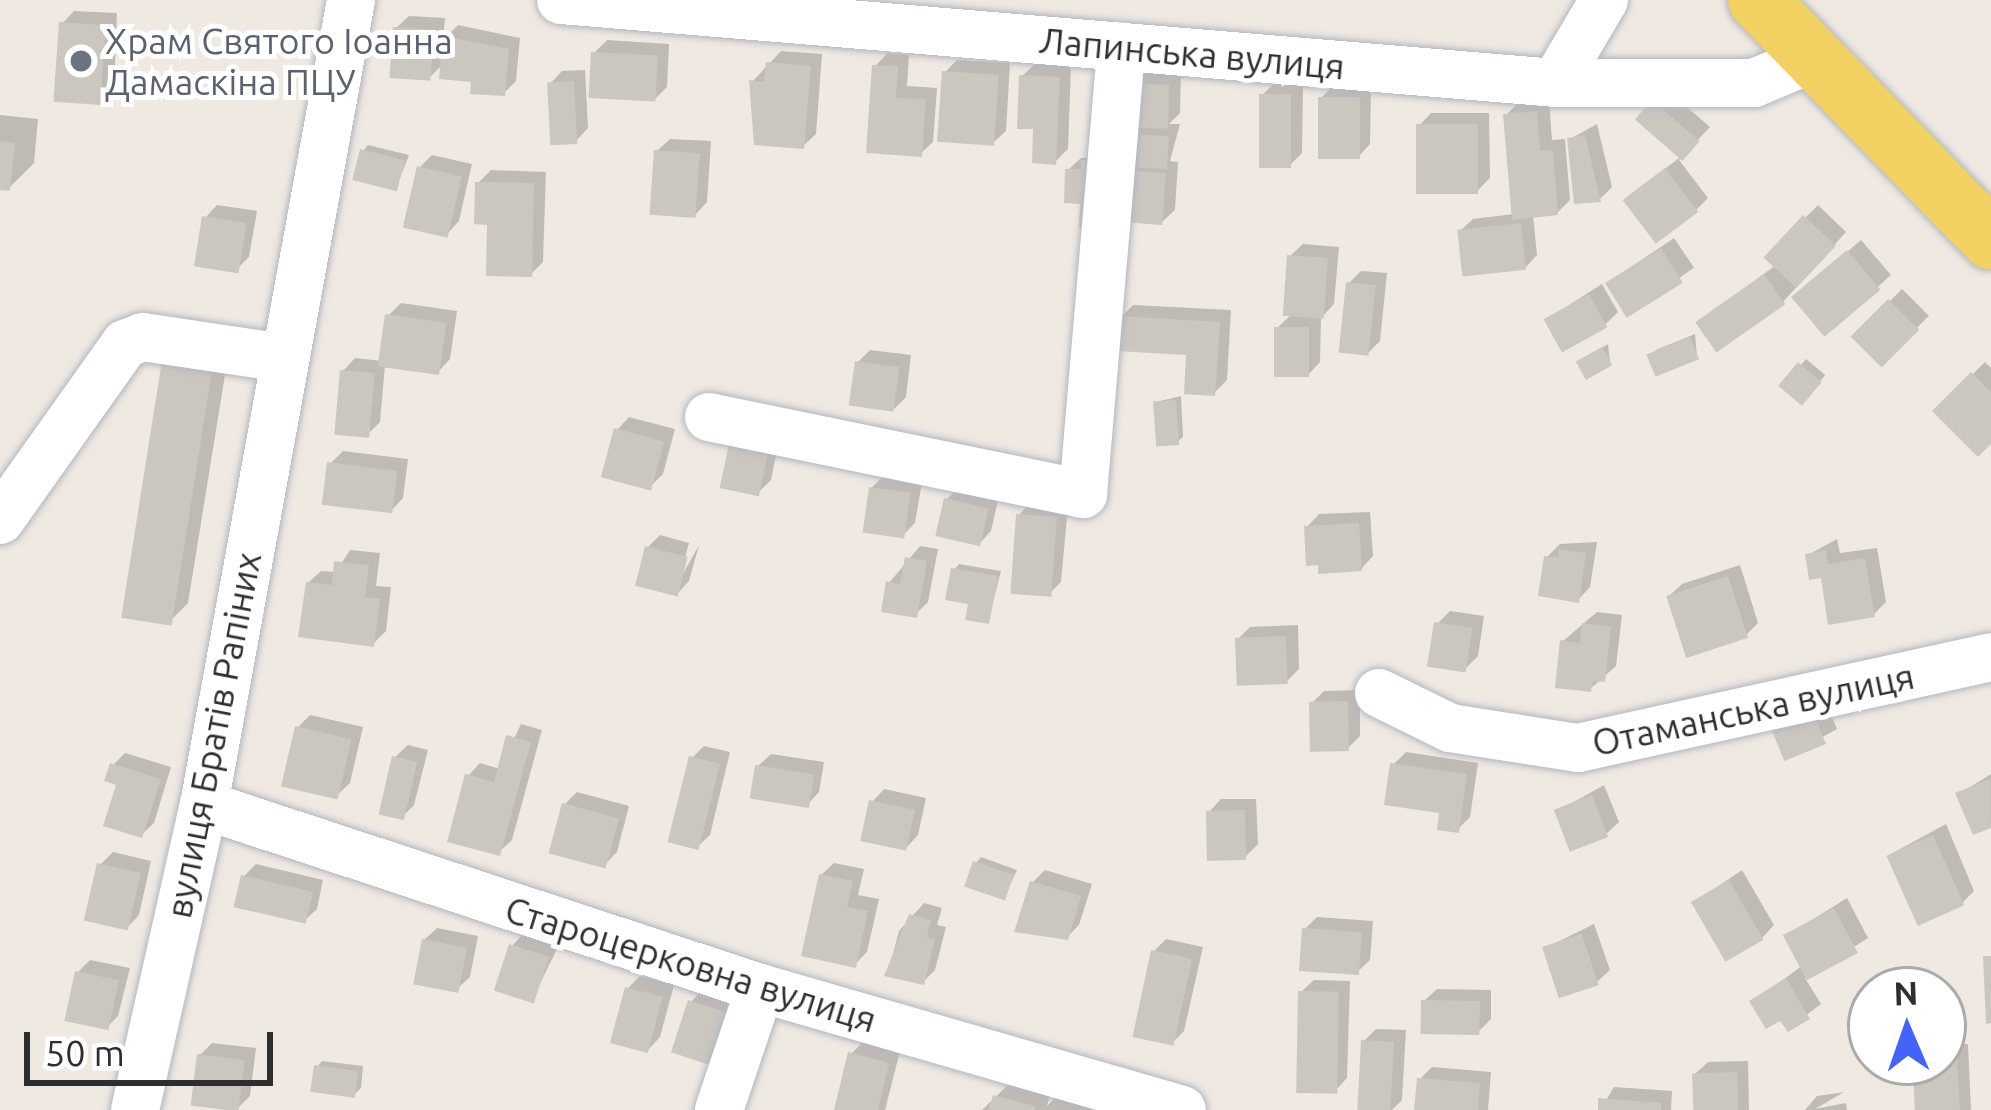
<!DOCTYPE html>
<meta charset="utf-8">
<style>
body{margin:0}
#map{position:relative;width:1991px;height:1110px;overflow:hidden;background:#efe9e1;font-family:Ubuntu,sans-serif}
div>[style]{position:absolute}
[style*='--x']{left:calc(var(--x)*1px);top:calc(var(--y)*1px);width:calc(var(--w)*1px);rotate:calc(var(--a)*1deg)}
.shadow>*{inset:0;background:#0003;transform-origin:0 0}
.building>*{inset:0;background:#cbc7bf;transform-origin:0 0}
.roads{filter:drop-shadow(0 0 3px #b4b7c1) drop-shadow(0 0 3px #b4b7c1)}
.minor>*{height:48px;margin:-24px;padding:0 24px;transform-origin:24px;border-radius:24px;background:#fff}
.major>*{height:60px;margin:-30px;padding:0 30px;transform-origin:30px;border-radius:30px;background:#f2d163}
.dots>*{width:33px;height:33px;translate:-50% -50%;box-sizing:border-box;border:6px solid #fff;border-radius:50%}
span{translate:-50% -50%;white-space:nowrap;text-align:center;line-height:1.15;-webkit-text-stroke:10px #fff;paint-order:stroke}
.worship-label{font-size:36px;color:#5b616d}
.left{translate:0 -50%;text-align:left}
.street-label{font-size:36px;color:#2e2e2e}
.north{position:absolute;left:1847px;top:966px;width:120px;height:120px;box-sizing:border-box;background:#fff;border:3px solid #ababab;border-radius:50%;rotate:358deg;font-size:33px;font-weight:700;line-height:48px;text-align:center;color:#2e2e2e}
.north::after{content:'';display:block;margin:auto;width:42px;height:54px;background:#4264fb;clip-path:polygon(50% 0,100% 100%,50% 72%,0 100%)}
.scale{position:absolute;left:24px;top:1032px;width:249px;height:54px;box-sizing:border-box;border:6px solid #2e2e2e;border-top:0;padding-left:15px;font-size:36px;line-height:42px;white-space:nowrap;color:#2e2e2e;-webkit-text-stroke:9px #fff;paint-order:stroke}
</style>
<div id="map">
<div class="shadow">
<i style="clip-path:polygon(74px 11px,117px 13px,114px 89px,102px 101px,62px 24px)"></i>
<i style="clip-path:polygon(409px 16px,445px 18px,443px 40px,458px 25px,520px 38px,516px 81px,504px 93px,444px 63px,429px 78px,396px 28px)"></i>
<i style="clip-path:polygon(607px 40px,669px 44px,667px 87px,654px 100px,594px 53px)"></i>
<i style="clip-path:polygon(781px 51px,822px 54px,816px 134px,803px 146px,752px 82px)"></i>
<i style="clip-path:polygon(888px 53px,909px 55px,907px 86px,937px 88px,933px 142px,920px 154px,875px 66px)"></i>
<i style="clip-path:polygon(957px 60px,1010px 63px,1006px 131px,993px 143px,945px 72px)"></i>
<i style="clip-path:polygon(1035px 64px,1071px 65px,1068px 149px,1055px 162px,1022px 76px)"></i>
<i style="clip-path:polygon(585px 70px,588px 128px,576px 141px,550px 84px,562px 71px)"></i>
<i style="clip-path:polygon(1143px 73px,1181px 74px,1180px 113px,1169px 124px,1180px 124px,1170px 161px,1178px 162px,1175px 210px,1162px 222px,1122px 220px)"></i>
<i style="clip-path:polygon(1275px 83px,1303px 83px,1302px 153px,1290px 165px,1262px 95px)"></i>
<i style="clip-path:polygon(1333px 86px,1371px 86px,1370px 144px,1358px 157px,1321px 98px)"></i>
<i style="clip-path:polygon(1667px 90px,1710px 127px,1679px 160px,1708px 198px,1696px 210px,1639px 188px,1682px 156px,1640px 120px)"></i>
<i style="clip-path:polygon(1549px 100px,1552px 140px,1565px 139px,1570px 200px,1557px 213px,1533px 215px,1537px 255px,1525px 268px,1460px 231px,1473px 219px,1514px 214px,1506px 115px,1519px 102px)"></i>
<i style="clip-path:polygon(1431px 113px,1489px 113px,1490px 178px,1477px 191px,1419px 126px)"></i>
<i style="clip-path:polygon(0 115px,38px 119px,34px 163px,9px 188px,0 187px)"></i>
<i style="clip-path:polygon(1597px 124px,1612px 187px,1600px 199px,1570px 139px)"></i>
<i style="clip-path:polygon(670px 139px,711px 141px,707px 202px,695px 215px,657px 151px)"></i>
<i style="clip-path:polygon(368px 145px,409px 155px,396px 188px,363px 151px)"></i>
<i style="clip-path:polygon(432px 155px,472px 164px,459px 221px,447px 234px,420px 167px)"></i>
<i style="clip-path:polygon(1081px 158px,1088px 158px,1083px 201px,1068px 170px)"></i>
<i style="clip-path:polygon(491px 170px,546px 172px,543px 262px,531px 274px,490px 222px,478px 183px)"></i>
<i style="clip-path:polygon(217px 205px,257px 211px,249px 257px,237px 269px,205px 218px)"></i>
<i style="clip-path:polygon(1818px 205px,1846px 232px,1783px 302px,1698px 322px,1776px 265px,1767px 257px)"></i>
<i style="left:1674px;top:238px;width:36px;height:79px;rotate:56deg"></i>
<i style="clip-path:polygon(1861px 240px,1891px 275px,1826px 333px,1808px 286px)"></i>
<i style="clip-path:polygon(1303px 244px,1339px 247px,1334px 304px,1321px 318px,1320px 362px,1308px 375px,1277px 328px,1292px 314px,1290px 256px)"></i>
<i style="clip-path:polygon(1361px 271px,1387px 273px,1380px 341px,1368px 353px,1349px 283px)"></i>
<i style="clip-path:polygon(1602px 284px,1618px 312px,1605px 325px,1547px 319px)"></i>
<i style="left:1902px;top:289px;width:38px;height:67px;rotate:45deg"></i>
<i style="clip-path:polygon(401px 303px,457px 311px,450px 359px,438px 372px,385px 365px,380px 422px,368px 434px,343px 371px,355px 358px,382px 361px,388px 316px)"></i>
<i style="clip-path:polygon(1133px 305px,1231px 310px,1227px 380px,1214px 393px,1189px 352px,1121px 317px)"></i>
<i style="clip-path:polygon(1695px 334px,1697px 357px,1651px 356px,1656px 350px)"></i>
<i style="clip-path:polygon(230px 344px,188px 603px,169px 622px,166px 355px)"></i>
<i style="clip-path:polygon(1608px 344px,1610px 362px,1585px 358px)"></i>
<i style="clip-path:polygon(870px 350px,911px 355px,906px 397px,894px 409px,858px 362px)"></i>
<i style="left:1806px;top:359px;width:25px;height:35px;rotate:40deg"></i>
<i style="clip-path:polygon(1985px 362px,1991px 368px,1991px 440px,1936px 411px)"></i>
<i style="clip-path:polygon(1181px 396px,1183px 437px,1177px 442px,1156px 402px)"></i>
<i style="clip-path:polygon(629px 417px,675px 429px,663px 474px,650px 487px,617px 430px)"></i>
<i style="clip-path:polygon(779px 440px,771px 480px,759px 492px,724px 485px)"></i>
<i style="clip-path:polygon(343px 451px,408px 459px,403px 498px,391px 511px,330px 464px)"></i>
<i style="clip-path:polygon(884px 476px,922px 482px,915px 523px,903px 535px,871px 488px)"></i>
<i style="clip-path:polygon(959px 487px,999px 496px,991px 531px,979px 544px,947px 499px)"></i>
<i style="clip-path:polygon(1031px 502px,1068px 506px,1061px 582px,1048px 595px,1019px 515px)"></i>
<i style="clip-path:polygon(1370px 512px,1373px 556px,1361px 569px,1321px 561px,1307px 527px,1319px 514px)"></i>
<i style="clip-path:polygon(660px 535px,689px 543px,678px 583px,699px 545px,689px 581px,677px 594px,647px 548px)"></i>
<i style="clip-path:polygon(1837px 539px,1840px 553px,1877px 548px,1886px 602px,1873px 615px,1808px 555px)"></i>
<i style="clip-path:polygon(1597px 542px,1590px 587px,1578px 600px,1547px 557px,1560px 544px)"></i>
<i style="clip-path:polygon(920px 546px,938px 549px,928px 602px,916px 614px,889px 583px)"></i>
<i style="clip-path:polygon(350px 550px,380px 553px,376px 586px,391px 587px,386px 631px,373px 644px,308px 583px,321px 571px,336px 572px)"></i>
<i style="clip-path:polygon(959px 564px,1001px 571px,988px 621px,954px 570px)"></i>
<i style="clip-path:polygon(1740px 565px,1758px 623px,1746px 635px,1669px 596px,1682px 584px)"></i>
<i style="clip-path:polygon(1450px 611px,1484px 616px,1478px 656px,1465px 669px,1437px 624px)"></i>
<i style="clip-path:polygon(1597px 612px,1622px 615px,1616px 666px,1590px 689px,1563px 641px)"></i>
<i style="clip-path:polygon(1298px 625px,1299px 669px,1287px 681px,1238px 639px,1250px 627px)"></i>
<i style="clip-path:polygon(1360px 690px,1360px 736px,1348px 748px,1312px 703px,1324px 691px)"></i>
<i style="clip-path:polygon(1823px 696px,1837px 729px,1786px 757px)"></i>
<i style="clip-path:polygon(310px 715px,363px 727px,350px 783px,337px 795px,298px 727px)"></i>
<i style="clip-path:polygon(521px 724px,542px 730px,512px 840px,499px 852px,468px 776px,480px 763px,500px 769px)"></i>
<i style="clip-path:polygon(408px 745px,428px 750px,414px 805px,402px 817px,395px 757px)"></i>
<i style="clip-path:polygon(704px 746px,730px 752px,710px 835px,697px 847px,692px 758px)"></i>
<i style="clip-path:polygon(1406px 752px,1478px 763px,1470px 817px,1457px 830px,1393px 765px)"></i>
<i style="clip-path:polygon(125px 753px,171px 767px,154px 823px,141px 835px,113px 765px)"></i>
<i style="clip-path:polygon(771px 754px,824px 762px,819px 792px,807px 805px,758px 766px)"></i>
<i style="clip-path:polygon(1991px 774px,1991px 825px,1974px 832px,1959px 794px)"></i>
<i style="clip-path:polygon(1604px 785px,1619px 822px,1606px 834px,1558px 811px)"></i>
<i style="clip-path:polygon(884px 789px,926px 798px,918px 835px,906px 848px,872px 802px)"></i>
<i style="clip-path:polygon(577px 792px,629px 806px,617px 852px,605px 864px,564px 805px)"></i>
<i style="clip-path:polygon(1221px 799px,1256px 799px,1258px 844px,1245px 857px,1209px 812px)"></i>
<i style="clip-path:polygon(1946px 824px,1974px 891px,1962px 903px,1889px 855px)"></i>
<i style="clip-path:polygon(113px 852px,151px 861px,139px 915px,127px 928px,100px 865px)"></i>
<i style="clip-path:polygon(981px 857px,1017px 870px,1005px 896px,976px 863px)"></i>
<i style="clip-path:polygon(834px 863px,864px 869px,858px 895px,879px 899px,867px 952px,855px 964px,821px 875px)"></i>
<i style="clip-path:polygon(256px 864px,323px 880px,317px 909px,304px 921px,244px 876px)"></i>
<i style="clip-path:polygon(1045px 870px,1092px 884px,1079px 925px,1067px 937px,1018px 930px,1033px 882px)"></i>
<i style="clip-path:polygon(1742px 870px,1774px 925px,1762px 938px,1695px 902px)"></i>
<i style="clip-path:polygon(1847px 898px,1868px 938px,1805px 978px,1821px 1004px,1789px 1028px,1753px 1001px,1802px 966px,1786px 936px)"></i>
<i style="clip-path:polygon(924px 903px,942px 908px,937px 925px,946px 927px,935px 970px,923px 982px,888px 973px,899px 931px)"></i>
<i style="clip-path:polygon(1317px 917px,1373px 921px,1370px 960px,1357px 972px,1305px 929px)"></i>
<i style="clip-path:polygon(1594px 924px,1610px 970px,1597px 982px,1545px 948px)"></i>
<i style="clip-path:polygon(437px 928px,478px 936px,470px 977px,457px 989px,424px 940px)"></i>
<i style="clip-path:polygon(524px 933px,559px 945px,532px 1000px,512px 946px)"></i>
<i style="clip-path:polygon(1166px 939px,1203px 947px,1184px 1031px,1171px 1044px,1154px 951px)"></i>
<i style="clip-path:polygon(90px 960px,130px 968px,118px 1016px,106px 1028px,78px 972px)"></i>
<i style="clip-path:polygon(640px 976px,674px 985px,660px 1037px,648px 1050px,628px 988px)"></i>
<i style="clip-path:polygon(1314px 980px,1350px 981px,1347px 1078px,1335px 1091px,1301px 992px)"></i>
<i style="clip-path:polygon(703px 989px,748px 1003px,733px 1052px,691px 1002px)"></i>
<i style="clip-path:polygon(1437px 989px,1491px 990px,1491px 1019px,1478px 1032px,1424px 1001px)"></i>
<i style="clip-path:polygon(1376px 1029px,1406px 1030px,1402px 1100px,1392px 1110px,1360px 1110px,1364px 1041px)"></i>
<i style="clip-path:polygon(864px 1041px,900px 1051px,885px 1110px,837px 1110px,851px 1054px)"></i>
<i style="clip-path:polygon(212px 1043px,256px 1048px,250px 1096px,238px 1108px,200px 1055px)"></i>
<i style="clip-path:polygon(1968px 1044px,1971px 1110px,1919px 1110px,1943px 1045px)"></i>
<i style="clip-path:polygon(322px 1061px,363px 1066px,361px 1088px,355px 1094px,317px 1067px)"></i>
<i style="clip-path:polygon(1748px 1061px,1749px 1110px,1696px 1110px,1695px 1074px,1708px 1062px)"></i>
<i style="clip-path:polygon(1432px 1067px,1491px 1072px,1488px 1110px,1417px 1110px,1420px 1079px)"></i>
<i style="clip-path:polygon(1015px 1078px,1052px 1088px,1047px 1106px,1056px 1097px,1096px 1110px,982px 1110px)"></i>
<i style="clip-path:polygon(1614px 1087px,1672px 1091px,1671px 1110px,1600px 1110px)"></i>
<i style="clip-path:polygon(1844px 1092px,1815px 1109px,1846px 1103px,1847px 1110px,1805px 1110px,1817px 1096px)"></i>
</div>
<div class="building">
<i style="left:59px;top:22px;width:47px;height:80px;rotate:4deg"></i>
<i style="left:393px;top:27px;width:41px;height:51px;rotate:4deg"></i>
<i style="clip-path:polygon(443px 36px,509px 49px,505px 96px,470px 94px,471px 82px,439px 79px)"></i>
<i style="left:591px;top:52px;width:67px;height:46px;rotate:3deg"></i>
<i style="clip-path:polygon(766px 62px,811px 66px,804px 149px,754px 145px,749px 80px,764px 82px)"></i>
<i style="clip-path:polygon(872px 65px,898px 66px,896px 98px,926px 99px,922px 157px,866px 153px)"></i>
<i style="left:942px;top:71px;width:57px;height:71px;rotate:4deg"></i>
<i style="clip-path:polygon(1019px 75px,1060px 77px,1056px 165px,1032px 163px,1033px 129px,1017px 129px)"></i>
<i style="left:574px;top:81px;width:63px;height:27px;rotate:87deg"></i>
<i style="left:1127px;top:84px;width:42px;height:44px;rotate:1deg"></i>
<i style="left:1259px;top:94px;width:32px;height:74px"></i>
<i style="left:1318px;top:97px;width:42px;height:62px"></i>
<i style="left:1652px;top:100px;width:63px;height:26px;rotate:41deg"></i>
<i style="clip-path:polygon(1537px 111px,1540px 151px,1553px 150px,1558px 215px,1512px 220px,1503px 114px)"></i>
<i style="left:1416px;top:124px;width:62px;height:70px"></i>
<i style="left:1126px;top:134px;width:43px;height:33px;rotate:3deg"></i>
<i style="clip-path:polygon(1585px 135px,1601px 202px,1574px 204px,1567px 138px)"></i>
<i style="clip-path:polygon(0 141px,15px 143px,10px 191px,0 190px)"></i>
<i style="left:360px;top:149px;width:46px;height:32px;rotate:14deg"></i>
<i style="left:654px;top:150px;width:46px;height:65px;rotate:4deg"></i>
<i style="clip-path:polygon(1081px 160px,1107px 161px,1104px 229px,1079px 228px,1080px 204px,1064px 203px,1065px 169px,1081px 169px)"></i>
<i style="left:417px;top:166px;width:46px;height:63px;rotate:13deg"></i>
<i style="left:1665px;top:168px;width:55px;height:53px;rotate:53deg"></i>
<i style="left:1122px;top:170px;width:44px;height:52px;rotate:4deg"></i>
<i style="clip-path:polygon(475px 182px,534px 183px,532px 277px,486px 276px,487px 225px,474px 224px)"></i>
<i style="left:1803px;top:215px;width:45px;height:58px;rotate:43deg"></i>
<i style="left:202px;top:216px;width:45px;height:51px;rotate:9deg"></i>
<i style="left:1521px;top:223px;width:47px;height:64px;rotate:84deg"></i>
<i style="left:1661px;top:248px;width:41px;height:66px;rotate:58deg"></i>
<i style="left:1847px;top:250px;width:52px;height:73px;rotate:50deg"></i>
<i style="left:1287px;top:255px;width:41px;height:61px;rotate:4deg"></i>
<i style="left:1764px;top:274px;width:37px;height:84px;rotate:55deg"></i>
<i style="left:1346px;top:282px;width:30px;height:71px;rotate:6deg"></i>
<i style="left:1589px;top:294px;width:38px;height:52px;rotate:61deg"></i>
<i style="left:1888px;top:299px;width:44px;height:53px;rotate:45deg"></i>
<i style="left:385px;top:314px;width:62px;height:53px;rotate:8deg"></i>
<i style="clip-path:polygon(1118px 316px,1220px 322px,1215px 396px,1184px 394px,1186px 355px,1116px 351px)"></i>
<i style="left:1274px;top:327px;width:35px;height:50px"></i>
<i style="left:1690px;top:337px;width:24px;height:47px;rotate:68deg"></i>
<i style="left:1602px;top:347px;width:21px;height:30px;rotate:61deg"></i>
<i style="left:163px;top:354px;width:51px;height:267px;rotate:9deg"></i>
<i style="left:855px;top:361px;width:45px;height:45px;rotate:8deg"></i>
<i style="left:1798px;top:362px;width:31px;height:31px;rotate:40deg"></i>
<i style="left:340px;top:370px;width:35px;height:65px;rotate:5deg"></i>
<i style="clip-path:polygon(1971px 372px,1991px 392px,1991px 444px,1978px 457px,1932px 411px)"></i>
<i style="left:1176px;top:400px;width:45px;height:23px;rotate:86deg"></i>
<i style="left:614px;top:428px;width:52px;height:51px;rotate:15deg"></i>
<i style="left:729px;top:444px;width:40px;height:45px;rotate:12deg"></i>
<i style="left:327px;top:462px;width:71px;height:43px;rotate:7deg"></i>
<i style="left:869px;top:487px;width:42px;height:46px;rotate:8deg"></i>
<i style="left:944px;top:498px;width:46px;height:39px;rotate:13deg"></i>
<i style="left:1016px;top:514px;width:41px;height:80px;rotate:4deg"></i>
<i style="clip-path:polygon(1359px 523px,1362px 571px,1318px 574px,1318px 565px,1306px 566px,1304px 526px)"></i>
<i style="left:645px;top:546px;width:44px;height:41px;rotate:14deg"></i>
<i style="clip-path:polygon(1559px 549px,1586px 553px,1579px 603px,1538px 596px,1544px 556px,1558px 557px)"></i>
<i style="clip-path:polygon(1826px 550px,1828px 564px,1865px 558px,1875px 617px,1828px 625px,1821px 578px,1809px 580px,1805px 554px)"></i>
<i style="clip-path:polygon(905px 557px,927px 561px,917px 618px,881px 612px,886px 581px,900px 584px)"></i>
<i style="clip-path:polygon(334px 561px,369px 565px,365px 597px,380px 599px,374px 647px,298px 637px,306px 582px,332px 585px)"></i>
<i style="clip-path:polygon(951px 568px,998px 576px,989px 624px,965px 620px,968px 604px,945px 600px)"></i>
<i style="left:1728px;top:576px;width:65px;height:65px;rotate:72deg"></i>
<i style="left:1434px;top:622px;width:39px;height:45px;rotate:9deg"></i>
<i style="clip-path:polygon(1582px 623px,1611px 627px,1605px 682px,1593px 681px,1591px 692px,1555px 688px,1560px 640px,1580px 643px)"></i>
<i style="left:1286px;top:636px;width:48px;height:51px;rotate:88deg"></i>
<i style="left:1348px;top:701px;width:50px;height:39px;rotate:89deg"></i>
<i style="left:1811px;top:707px;width:40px;height:45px;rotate:68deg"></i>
<i style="left:295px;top:726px;width:58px;height:62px;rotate:13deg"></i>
<i style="clip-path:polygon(506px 735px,531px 742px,500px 856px,447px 842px,465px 774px,494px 782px)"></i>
<i style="left:392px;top:756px;width:26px;height:60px;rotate:13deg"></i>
<i style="left:689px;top:756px;width:32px;height:89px;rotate:14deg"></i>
<i style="clip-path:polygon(110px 763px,161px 779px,142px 838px,103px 826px,116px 785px,104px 781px)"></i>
<i style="clip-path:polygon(1390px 763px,1467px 774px,1459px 833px,1437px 830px,1439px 813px,1384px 805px)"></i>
<i style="left:755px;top:765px;width:60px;height:34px;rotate:9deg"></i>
<i style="clip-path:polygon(1990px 779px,1991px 828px,1973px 835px,1955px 793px)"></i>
<i style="left:1592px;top:795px;width:45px;height:41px;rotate:69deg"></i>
<i style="left:869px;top:800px;width:47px;height:42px;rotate:12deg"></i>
<i style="left:562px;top:803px;width:59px;height:52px;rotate:15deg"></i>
<i style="left:1245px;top:810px;width:50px;height:39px;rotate:89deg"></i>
<i style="left:1933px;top:835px;width:77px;height:51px;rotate:66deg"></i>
<i style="left:973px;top:861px;width:43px;height:27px;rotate:19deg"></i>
<i style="left:97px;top:863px;width:45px;height:59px;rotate:13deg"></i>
<i style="clip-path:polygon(819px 874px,853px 881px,847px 907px,868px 911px,856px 968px,801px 956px)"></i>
<i style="left:241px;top:875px;width:74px;height:33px;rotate:13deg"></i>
<i style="left:1729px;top:880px;width:69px;height:44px;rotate:60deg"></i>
<i style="clip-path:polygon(1030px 881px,1081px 896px,1068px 940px,1014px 932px)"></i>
<i style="left:1834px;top:908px;width:51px;height:58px;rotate:62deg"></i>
<i style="clip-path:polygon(909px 914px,931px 920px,927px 937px,935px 939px,924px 985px,884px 976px)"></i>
<i style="left:1302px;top:928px;width:60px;height:43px;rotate:4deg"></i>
<i style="left:1582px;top:934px;width:54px;height:42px;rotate:72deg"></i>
<i style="left:422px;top:939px;width:46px;height:46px;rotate:11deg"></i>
<i style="left:509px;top:944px;width:42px;height:49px;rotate:18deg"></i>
<i style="left:1151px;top:950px;width:42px;height:89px;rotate:12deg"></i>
<i style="clip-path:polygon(1983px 956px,1991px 956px,1991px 1023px,1986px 1024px)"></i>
<i style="left:75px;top:971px;width:45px;height:51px;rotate:12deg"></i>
<i style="clip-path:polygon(1786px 978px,1810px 1019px,1788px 1032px,1780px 1021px,1766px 1029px,1749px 1001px)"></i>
<i style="left:625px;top:987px;width:39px;height:58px;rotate:15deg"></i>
<i style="left:1298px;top:991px;width:41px;height:102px;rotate:1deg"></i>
<i style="left:688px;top:1000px;width:52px;height:55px;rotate:18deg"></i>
<i style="left:1421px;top:1000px;width:59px;height:34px;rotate:1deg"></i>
<i style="left:1361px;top:1040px;width:33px;height:70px;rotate:3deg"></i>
<i style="clip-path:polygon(848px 1052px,889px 1063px,878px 1110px,834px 1110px)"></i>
<i style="left:197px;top:1054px;width:48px;height:52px;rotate:7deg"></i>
<i style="left:1957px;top:1055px;width:55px;height:45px;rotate:87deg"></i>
<i style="left:314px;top:1065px;width:45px;height:27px;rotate:8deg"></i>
<i style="left:1737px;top:1072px;width:38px;height:45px;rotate:88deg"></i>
<i style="clip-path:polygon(1417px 1078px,1480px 1083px,1478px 1110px,1414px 1110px)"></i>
<i style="clip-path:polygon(993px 1095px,1035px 1106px,1034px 1110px,989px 1110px)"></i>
<i style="clip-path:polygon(1598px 1098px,1661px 1103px,1661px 1110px,1598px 1110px)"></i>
</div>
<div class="roads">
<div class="minor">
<i style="--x:561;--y:0;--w:997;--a:4.77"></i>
<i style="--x:1555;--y:83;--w:199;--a:0"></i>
<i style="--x:1754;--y:83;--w:70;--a:-22.6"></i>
<i style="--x:1555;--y:83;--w:96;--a:-59.4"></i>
<i style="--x:709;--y:417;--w:382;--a:11.6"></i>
<i style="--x:1083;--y:494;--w:449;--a:-85.1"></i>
<i style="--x:0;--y:520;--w:216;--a:-54.6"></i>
<i style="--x:125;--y:344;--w:19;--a:-21"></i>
<i style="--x:143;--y:337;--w:142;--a:8.5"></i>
<i style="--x:1379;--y:693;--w:79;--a:26.2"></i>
<i style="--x:1450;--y:728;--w:130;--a:8.9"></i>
<i style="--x:1578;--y:748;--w:423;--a:-12.4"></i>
<i style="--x:204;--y:805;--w:585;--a:18.22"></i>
<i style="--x:760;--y:988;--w:439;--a:16.1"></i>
<i style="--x:135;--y:1110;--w:313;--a:-77.3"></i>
<i style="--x:204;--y:805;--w:818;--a:-79.65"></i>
<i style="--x:719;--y:1110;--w:129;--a:-71.4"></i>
</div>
<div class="major">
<i style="--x:1758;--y:0;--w:334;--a:45.8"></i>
</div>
</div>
<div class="dots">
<i style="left:81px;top:61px;background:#6b7280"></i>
</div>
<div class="worship-label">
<span class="left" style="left:105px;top:61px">Храм Святого Іоанна<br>Дамаскіна ПЦУ</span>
</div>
<div class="street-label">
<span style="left:1192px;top:53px;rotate:5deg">Лапинська вулиця</span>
<span style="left:1753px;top:709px;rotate:-12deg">Отаманська вулиця</span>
<span style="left:213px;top:735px;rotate:-79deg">вулиця Братів Рапіних</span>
<span style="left:691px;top:964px;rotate:17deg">Староцерковна вулиця</span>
</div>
<div class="north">N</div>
<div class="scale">50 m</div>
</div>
